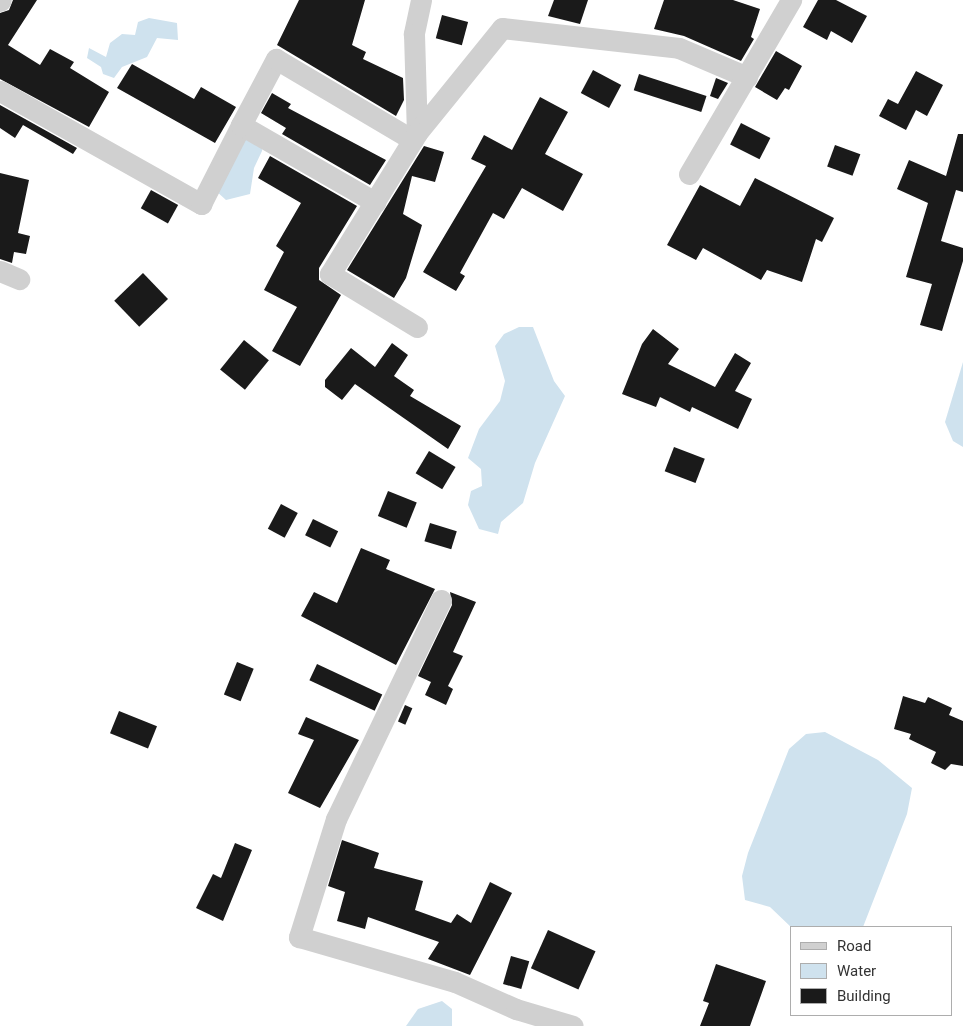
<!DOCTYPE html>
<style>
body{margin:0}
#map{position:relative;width:963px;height:1026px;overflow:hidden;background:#fff;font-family:Roboto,sans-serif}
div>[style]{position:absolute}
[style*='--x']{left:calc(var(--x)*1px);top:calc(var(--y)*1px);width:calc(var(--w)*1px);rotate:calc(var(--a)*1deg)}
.water>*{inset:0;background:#cfe2ee}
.building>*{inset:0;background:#1a1a1a;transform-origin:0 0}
.street>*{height:21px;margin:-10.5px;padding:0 10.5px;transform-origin:10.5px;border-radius:10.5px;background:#d0d0d0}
span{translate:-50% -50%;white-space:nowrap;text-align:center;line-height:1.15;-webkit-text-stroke:5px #fff;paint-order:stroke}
.legend{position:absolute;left:790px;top:926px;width:162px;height:90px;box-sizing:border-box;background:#fff;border:1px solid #adadad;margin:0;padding:6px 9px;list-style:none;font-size:15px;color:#333}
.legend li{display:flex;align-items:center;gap:10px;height:25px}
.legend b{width:25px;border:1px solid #adadad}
</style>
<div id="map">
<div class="water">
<i style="clip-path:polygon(149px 18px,177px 23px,178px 40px,157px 38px,147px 57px,122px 67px,114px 78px,103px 74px,101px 67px,87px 58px,89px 48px,106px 57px,110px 43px,122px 34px,135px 35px,138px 22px)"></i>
<i style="clip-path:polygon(242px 138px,263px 141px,262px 151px,254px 168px,250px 194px,226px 200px,215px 190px)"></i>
<i style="clip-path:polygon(519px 327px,533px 327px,554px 381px,565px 396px,535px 463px,523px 503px,501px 522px,498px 534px,479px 529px,468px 505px,471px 491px,482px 486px,481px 469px,468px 458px,479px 429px,500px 401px,505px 381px,495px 346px,504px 334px)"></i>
<i style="clip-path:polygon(963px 362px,963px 447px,953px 441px,945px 422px)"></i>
<i style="clip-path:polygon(825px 732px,878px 760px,912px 788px,907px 814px,863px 927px,792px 928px,770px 907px,745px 900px,742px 876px,748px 853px,789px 749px,806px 734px)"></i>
<i style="clip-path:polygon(442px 1001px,452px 1009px,452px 1026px,406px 1026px,418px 1009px)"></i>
</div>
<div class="building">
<i style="clip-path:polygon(13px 0,37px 0,8px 45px,40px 65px,50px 49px,74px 62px,70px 68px,109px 92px,89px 127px,0 79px,0 13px,9px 10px)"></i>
<i style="clip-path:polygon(299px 0,365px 0,352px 45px,366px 52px,363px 59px,403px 78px,404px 100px,396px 116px,277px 45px)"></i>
<i style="clip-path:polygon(554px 0,588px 0,580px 24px,548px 16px)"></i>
<i style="clip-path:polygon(664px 0,733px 0,760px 9px,751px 37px,754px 39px,741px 61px,684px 36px,654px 29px)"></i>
<i style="clip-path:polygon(818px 0,836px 0,867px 16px,852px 43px,831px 31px,827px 40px,803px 27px)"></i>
<i style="left:442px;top:15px;width:27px;height:24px;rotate:15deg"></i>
<i style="clip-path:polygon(776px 51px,802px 66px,789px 90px,785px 88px,777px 100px,755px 87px)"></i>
<i style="clip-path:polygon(132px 64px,194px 99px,201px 87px,236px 107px,215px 143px,117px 88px)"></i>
<i style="left:593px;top:70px;width:32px;height:26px;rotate:28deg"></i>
<i style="clip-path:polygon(916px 71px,943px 85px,927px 116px,916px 110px,906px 130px,879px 116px,888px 99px,898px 104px)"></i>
<i style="left:639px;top:74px;width:71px;height:17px;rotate:18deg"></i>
<i style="clip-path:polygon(716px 78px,728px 83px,718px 99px,710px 96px)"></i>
<i style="clip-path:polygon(272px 93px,291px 104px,288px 108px,386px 160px,370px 185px,282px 134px,286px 128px,261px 113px)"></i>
<i style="clip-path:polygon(540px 97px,568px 112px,545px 154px,583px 174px,563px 211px,522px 188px,504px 219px,493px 213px,460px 273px,465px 276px,456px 291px,423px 272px,486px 166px,471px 159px,484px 135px,512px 150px)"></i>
<i style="clip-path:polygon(0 105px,77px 148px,73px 154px,23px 125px,15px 138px,0 128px)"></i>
<i style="left:741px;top:123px;width:33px;height:24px;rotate:27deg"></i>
<i style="clip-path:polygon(958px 134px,963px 134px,963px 192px,956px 190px,941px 241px,963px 248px,963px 261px,942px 331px,920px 325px,932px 284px,906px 277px,928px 203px,897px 189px,909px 160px,946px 176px)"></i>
<i style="left:835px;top:145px;width:27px;height:23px;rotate:20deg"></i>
<i style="clip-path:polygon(424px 146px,444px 152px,435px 182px,412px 176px,403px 214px,422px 225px,406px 278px,394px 298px,347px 270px)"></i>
<i style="clip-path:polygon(270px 156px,357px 206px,319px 268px,319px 280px,341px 295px,300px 366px,272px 351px,297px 307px,264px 290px,284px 252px,276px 246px,301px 203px,258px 178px)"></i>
<i style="clip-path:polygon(0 173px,29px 180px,18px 233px,30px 236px,26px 254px,14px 252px,12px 263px,0 259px)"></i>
<i style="clip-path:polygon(755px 178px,834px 218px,822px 242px,816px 239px,802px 282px,767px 270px,761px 280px,703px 248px,696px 260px,667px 245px,700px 185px,740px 206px)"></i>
<i style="left:151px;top:190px;width:31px;height:21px;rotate:29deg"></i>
<i style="left:143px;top:273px;width:36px;height:40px;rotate:46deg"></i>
<i style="clip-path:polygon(653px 329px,679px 349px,668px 364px,715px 387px,735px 353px,751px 363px,735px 391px,752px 399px,738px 429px,692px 407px,690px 412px,660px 397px,656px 407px,622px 394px,642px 344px)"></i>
<i style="left:244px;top:340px;width:32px;height:38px;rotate:39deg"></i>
<i style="clip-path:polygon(392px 343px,408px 355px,394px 376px,414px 390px,410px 396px,461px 426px,448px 449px,355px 384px,342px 400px,325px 387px,325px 380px,351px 348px,375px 367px)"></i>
<i style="left:674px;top:447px;width:33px;height:26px;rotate:21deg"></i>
<i style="left:429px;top:451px;width:31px;height:26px;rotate:31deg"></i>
<i style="left:388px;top:491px;width:31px;height:27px;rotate:22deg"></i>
<i style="left:281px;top:504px;width:19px;height:28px;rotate:28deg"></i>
<i style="left:313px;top:519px;width:28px;height:18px;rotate:26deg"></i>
<i style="left:430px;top:523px;width:28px;height:19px;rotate:17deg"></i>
<i style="clip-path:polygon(361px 548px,390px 560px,386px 569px,435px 589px,396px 665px,301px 616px,314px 592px,337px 603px)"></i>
<i style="clip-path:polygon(450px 592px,476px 602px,453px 652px,463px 656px,448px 686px,453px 689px,446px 705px,425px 695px,431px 682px,418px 676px,452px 605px)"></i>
<i style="left:237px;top:662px;width:18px;height:35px;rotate:22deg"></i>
<i style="left:317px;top:664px;width:72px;height:18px;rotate:25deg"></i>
<i style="clip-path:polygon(903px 696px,925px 703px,928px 697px,952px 708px,949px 715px,963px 721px,963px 766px,951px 764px,945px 770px,931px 763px,936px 752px,909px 739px,911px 734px,894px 729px)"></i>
<i style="left:405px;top:705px;width:8px;height:18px;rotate:23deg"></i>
<i style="left:119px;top:711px;width:41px;height:24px;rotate:22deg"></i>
<i style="clip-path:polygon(306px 717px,359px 740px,320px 808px,288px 793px,314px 740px,298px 734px)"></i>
<i style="clip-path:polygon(342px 840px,379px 853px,374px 868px,423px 881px,415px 910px,451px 923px,457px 914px,471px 923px,490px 882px,512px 893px,470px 975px,428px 959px,439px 942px,368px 917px,365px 929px,337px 921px,345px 892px,328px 886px)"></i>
<i style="clip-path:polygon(235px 843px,252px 850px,223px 921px,196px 908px,213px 874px,221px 878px)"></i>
<i style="left:548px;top:930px;width:52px;height:42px;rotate:24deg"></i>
<i style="left:511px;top:956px;width:19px;height:29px;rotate:16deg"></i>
<i style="clip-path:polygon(716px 964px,766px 981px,750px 1026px,700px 1026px,709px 1003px,703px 1001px)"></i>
</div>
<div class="street">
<i style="--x:421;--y:0;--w:35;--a:102"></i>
<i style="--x:414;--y:34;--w:99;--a:88.3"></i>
<i style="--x:417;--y:133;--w:135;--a:-51"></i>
<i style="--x:502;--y:28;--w:178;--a:6.4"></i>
<i style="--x:679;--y:48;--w:74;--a:23.1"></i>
<i style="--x:0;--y:1;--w:1;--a:-45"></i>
<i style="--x:0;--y:91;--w:231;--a:29.3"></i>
<i style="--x:201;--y:204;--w:89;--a:-63.1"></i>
<i style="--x:241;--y:125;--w:155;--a:29.9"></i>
<i style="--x:241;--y:125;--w:75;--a:-62.1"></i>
<i style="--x:276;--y:59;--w:159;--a:30.6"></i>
<i style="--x:689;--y:174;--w:202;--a:-59.6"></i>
<i style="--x:0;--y:271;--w:21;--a:23"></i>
<i style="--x:417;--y:327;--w:102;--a:-148.7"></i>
<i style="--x:330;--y:274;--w:166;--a:-58.3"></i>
<i style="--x:441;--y:600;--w:243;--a:115.6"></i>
<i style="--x:336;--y:819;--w:124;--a:107.4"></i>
<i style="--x:299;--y:937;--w:162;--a:16.1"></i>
<i style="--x:455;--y:982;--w:67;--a:23.9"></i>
<i style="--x:516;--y:1009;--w:59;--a:16.6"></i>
</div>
<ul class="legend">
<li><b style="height:6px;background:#d0d0d0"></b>Road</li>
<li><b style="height:14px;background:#cfe2ee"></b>Water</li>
<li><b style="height:14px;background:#1a1a1a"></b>Building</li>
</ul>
</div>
